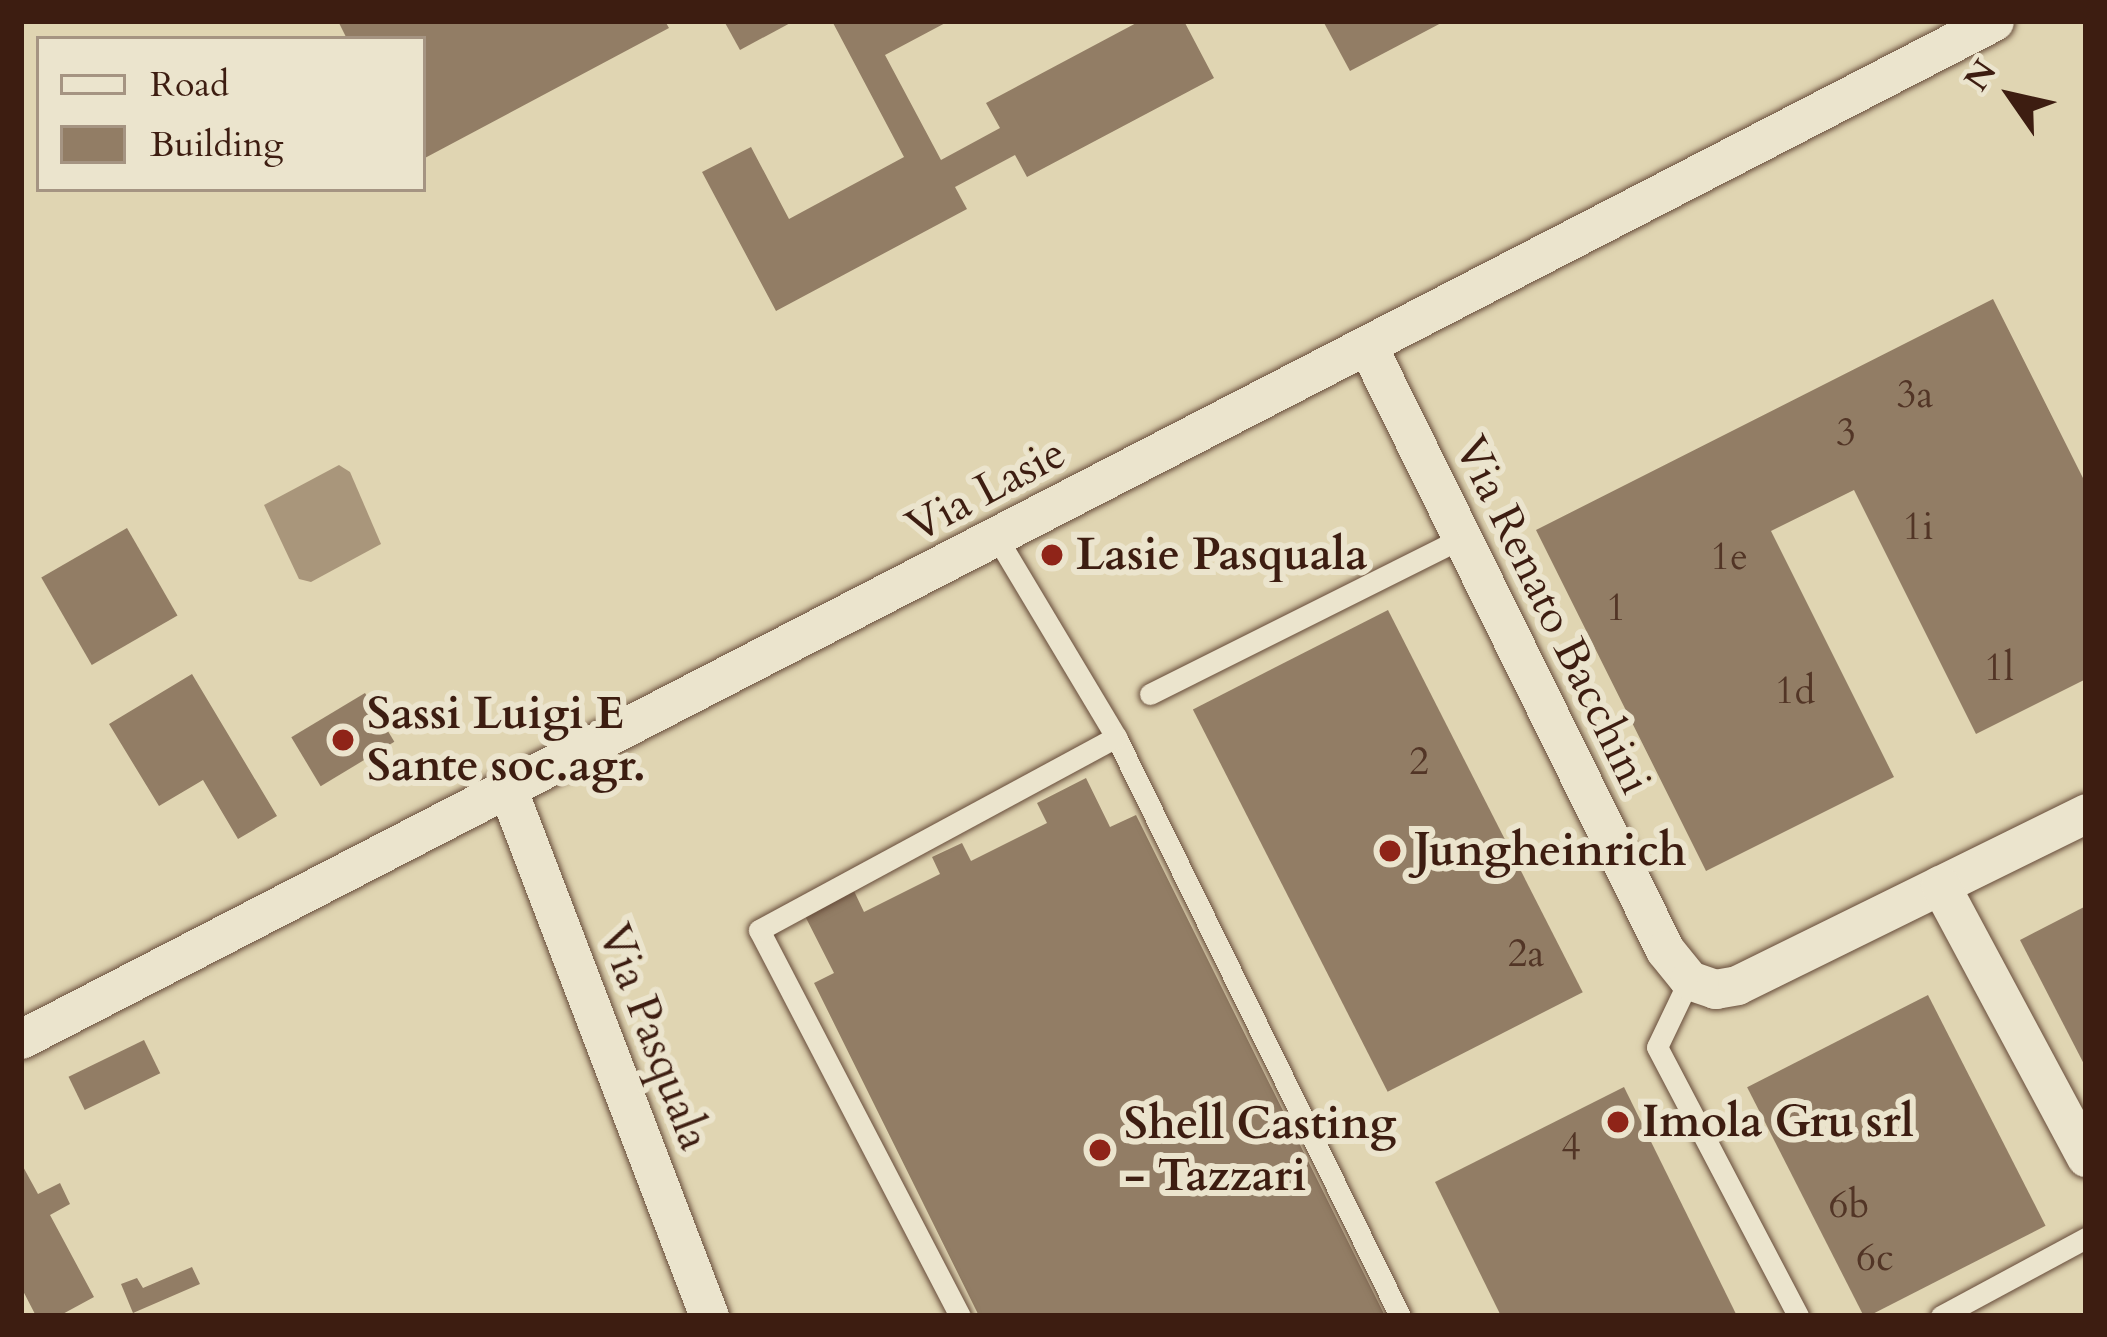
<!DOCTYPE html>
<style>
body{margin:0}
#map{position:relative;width:2107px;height:1337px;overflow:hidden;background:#e0d5b2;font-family:Cardo,serif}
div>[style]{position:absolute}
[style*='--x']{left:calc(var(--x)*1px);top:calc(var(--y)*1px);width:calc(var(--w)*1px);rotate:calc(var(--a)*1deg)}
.water>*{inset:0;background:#a9967b}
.building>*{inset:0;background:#927d65;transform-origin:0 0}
.roads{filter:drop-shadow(0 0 3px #664b39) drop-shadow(0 0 3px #664b39)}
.service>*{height:21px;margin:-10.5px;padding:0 10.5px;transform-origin:10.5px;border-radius:10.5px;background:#ebe4cd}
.minor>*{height:39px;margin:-19.5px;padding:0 19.5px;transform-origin:19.5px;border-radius:19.5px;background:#ebe4cd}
.dots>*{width:33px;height:33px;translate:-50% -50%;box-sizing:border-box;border:6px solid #ebe4cd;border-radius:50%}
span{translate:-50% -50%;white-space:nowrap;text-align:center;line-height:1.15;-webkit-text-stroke:12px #ebe4cd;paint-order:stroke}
.number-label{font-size:39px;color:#523526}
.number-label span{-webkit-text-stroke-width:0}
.street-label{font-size:45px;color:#3d1d11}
.poi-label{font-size:45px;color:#3d1d11;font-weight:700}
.left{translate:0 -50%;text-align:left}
.frame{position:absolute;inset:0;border:24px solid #3d1d11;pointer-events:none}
.legend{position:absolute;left:36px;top:36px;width:390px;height:156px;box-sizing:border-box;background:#ebe4cd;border:3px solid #a59482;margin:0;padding:15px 21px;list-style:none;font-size:36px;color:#3d1d11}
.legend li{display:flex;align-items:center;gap:24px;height:60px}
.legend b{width:60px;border:3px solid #a59482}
.north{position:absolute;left:1951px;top:36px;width:120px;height:120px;-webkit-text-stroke:9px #ebe4cd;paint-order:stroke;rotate:304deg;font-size:33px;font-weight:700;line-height:48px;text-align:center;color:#3d1d11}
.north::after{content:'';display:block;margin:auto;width:42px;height:54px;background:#3d1d11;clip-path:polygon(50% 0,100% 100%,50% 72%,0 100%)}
</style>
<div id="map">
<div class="water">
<i style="clip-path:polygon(339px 465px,350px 472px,381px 544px,311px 582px,299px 579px,264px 505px)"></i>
</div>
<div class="building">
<i style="clip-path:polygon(338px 21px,665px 21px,669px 28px,423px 159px,423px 39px,347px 39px)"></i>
<i style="clip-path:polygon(724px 21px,794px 21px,740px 50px)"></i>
<i style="clip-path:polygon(832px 21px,949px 21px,885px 55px,941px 160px,1000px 128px,986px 103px,1140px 21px,1184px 21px,1214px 78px,1027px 177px,1015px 155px,955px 187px,967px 209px,776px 311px,702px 172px,751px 147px,789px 219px,904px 157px)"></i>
<i style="clip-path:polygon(1323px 21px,1445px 21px,1350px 71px)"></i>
<i style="clip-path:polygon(1993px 299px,2086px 484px,2086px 679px,1976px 734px,1854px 490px,1771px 531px,1894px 777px,1706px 871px,1536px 530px)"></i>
<i style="left:127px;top:528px;width:101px;height:99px;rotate:60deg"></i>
<i style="left:1388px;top:610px;width:429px;height:219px;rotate:63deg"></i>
<i style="clip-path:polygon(192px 674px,277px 816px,238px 839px,203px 780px,159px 806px,109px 724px)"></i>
<i style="left:365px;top:693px;width:57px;height:86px;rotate:59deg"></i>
<i style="clip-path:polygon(1086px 778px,1110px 827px,1136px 815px,1385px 1316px,979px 1316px,814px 983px,834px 973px,805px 916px,854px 891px,864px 912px,940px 874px,932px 857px,962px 843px,971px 861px,1047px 823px,1037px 803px)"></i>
<i style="clip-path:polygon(2086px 906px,2086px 1068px,2020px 940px)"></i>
<i style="left:1928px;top:995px;width:259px;height:203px;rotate:63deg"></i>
<i style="left:144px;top:1040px;width:37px;height:84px;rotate:64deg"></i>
<i style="clip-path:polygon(1624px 1087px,1737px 1316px,1501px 1316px,1435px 1182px)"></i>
<i style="clip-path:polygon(21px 1163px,38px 1194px,60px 1183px,70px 1204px,50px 1215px,94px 1297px,59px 1316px,36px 1316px,21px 1287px)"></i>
<i style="clip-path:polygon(192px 1267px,200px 1284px,133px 1313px,121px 1284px,137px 1278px,143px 1288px)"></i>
</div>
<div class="roads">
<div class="service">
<i style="--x:997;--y:538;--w:232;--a:59.1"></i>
<i style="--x:1116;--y:737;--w:645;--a:63.87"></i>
<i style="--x:1150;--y:694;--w:349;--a:-26.6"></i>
<i style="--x:1689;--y:980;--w:74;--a:115.5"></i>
<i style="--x:1657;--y:1047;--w:304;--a:62.3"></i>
<i style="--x:960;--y:1316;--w:435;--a:-117.5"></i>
<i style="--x:759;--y:930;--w:406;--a:-28.4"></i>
<i style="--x:1941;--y:1316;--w:165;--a:-28.3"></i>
</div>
<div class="minor">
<i style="--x:1367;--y:345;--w:674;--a:63.78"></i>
<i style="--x:1665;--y:950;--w:38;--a:51"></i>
<i style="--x:1689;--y:980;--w:28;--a:19"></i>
<i style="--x:1715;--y:989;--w:22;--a:-10"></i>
<i style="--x:1737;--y:985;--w:389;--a:-26.2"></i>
<i style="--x:509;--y:793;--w:560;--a:69.07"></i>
<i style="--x:1940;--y:885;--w:309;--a:61.8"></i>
<i style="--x:21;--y:1039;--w:2220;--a:-27.29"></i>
</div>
</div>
<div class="dots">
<i style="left:1052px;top:555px;background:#8f2418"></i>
<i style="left:343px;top:740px;background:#8f2418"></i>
<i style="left:1390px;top:851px;background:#8f2418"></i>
<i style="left:1618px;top:1122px;background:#8f2418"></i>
<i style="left:1100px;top:1150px;background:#8f2418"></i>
</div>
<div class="number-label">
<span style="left:1915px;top:395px">3a</span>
<span style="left:1846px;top:433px">3</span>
<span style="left:1918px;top:527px">1i</span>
<span style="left:1729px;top:557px">1e</span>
<span style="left:1616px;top:608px">1</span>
<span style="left:1999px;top:668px">1l</span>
<span style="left:1795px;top:691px">1d</span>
<span style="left:1419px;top:762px">2</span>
<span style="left:1526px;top:954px">2a</span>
<span style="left:1571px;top:1147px">4</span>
<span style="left:1849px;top:1205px">6b</span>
<span style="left:1875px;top:1258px">6c</span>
</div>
<div class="street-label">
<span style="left:986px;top:490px;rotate:-28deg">Via Lasie</span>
<span style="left:1553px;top:615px;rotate:64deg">Via Renato Bacchini</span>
<span style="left:654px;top:1037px;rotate:69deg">Via Pasquala</span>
</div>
<div class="poi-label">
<span class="left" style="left:1076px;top:555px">Lasie Pasquala</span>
<span class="left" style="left:367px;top:740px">Sassi Luigi E<br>Sante soc.agr.</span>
<span class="left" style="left:1414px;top:851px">Jungheinrich</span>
<span class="left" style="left:1642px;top:1122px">Imola Gru srl</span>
<span class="left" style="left:1124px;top:1150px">Shell Casting<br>- Tazzari</span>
</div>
<div class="frame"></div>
<ul class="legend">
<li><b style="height:15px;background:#ebe4cd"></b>Road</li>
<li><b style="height:33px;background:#927d65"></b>Building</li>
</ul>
<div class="north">N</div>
</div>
